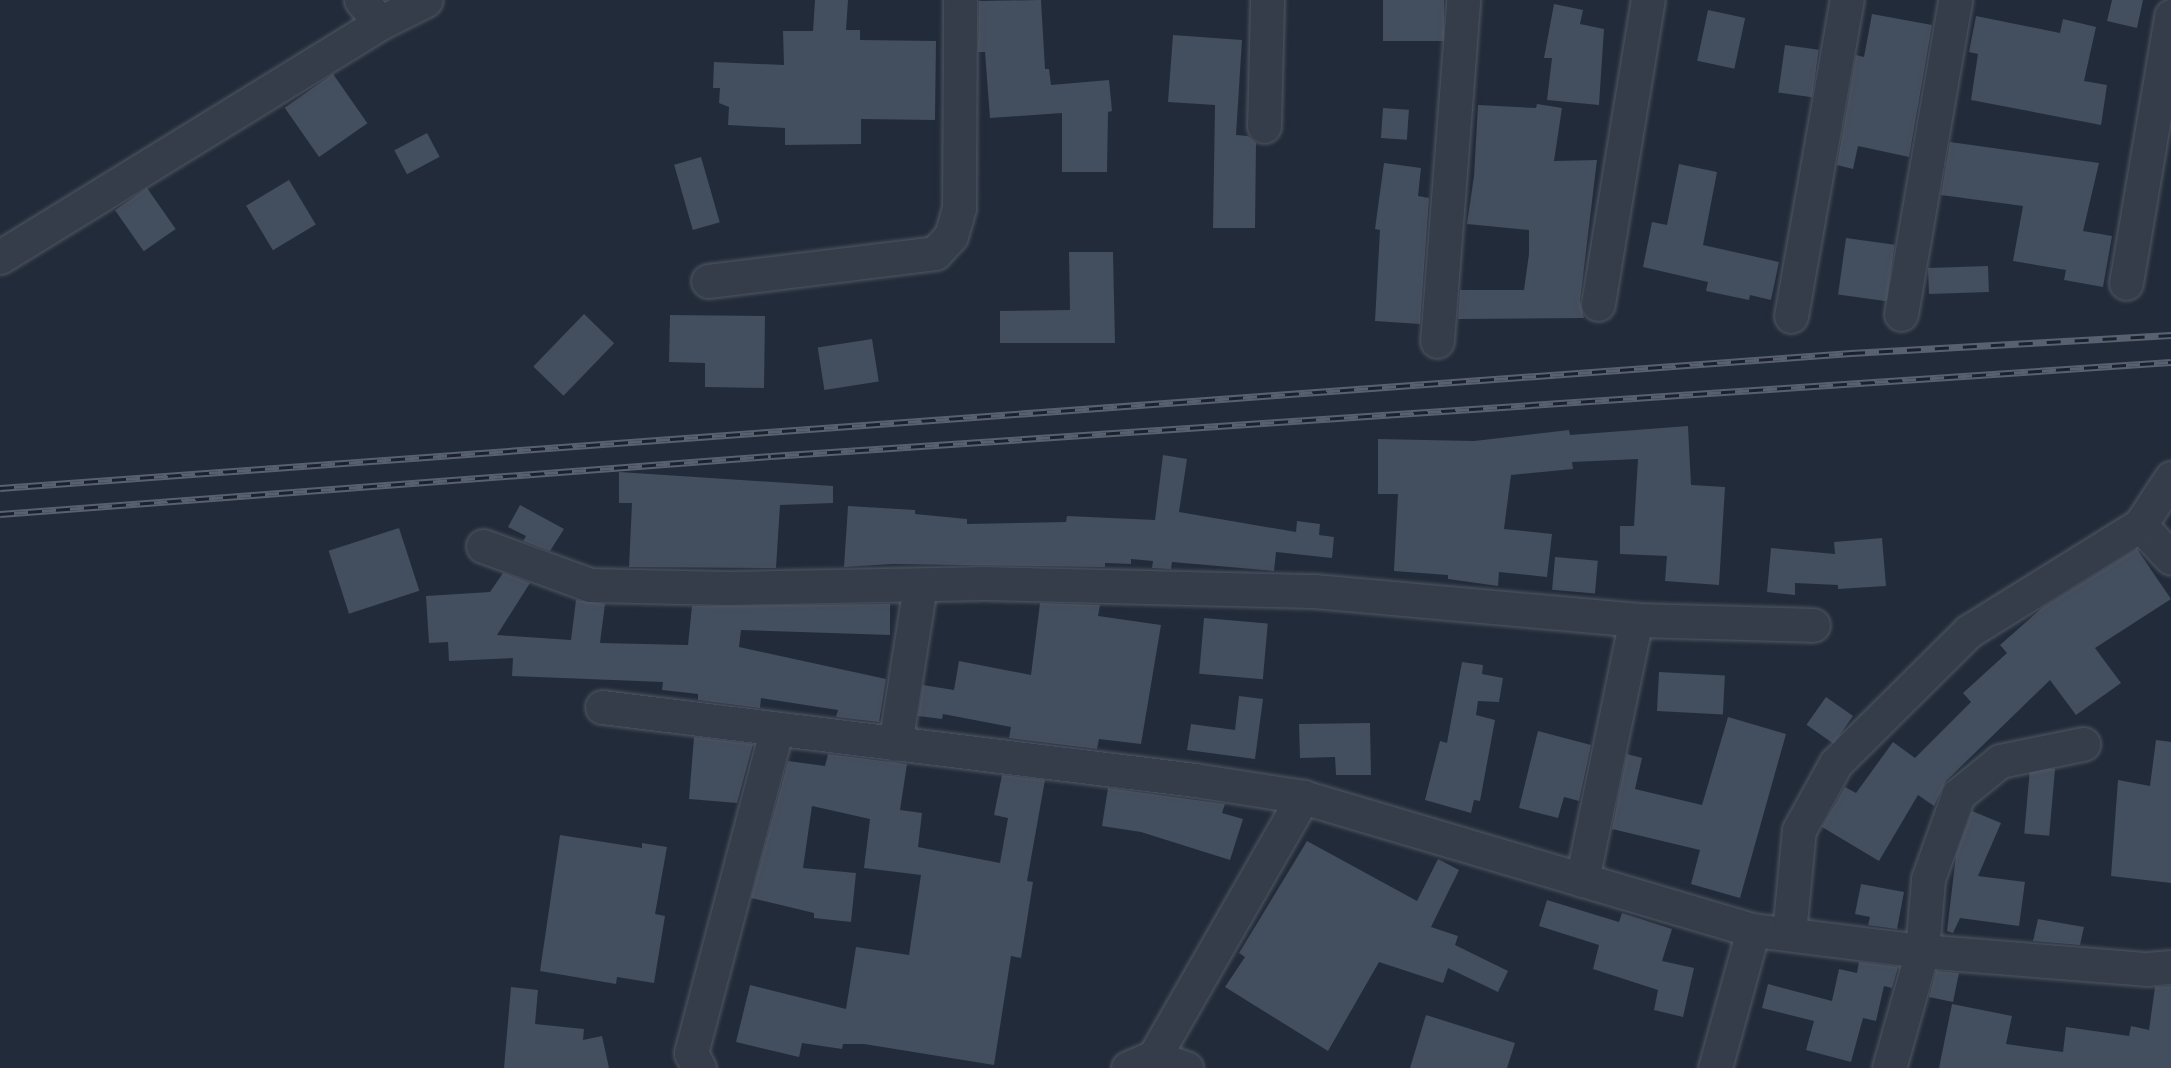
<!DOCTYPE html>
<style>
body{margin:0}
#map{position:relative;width:2171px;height:1068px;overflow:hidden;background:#222b39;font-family:Rubik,sans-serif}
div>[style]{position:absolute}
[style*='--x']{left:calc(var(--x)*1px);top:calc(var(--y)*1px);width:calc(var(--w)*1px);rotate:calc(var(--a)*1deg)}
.building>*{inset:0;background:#434e5e;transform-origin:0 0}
.roads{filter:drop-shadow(0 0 2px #515864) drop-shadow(0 0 2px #515864)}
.minor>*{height:33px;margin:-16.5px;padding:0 16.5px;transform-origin:16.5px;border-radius:16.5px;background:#363d4a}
.tertiary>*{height:33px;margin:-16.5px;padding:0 16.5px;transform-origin:16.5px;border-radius:16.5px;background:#363d4a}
.rail>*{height:7px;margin-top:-3.5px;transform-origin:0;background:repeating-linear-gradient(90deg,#1b222e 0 14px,#586171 0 28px);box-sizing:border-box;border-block:2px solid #586171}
span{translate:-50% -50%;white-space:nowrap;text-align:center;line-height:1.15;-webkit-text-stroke:5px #1b222e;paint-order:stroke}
</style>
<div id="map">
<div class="building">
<i style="clip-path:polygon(815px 0,848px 0,846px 30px,860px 30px,860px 40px,936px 41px,935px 120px,861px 119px,861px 144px,785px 145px,785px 128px,728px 125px,729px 107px,719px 103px,720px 88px,713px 88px,714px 62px,784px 65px,783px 31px,813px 31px)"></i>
<i style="clip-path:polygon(1041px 0,1045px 69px,1049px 69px,1051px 85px,1109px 80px,1112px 111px,1108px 112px,1107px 172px,1062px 172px,1062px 113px,990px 118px,985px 52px,978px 52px,979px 1px)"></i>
<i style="left:1383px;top:0;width:61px;height:41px"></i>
<i style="clip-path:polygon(2112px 0,2143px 0,2137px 28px,2107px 21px)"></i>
<i style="clip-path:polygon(1554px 4px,1583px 10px,1580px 24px,1604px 29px,1599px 105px,1547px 100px,1552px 58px,1544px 58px)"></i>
<i style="left:1708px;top:10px;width:38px;height:52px;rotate:12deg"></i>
<i style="clip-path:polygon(1872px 14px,1932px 25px,1909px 157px,1858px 146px,1853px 169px,1837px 165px,1856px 55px,1864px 57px)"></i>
<i style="clip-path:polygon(1976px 16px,2060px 33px,2063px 19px,2096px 27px,2084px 81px,2107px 85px,2101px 125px,1971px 100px,1978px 54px,1969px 52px)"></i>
<i style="clip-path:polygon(1173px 35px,1242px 40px,1236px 135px,1248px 136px,1256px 143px,1255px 228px,1213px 228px,1215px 105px,1168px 102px)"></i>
<i style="left:1785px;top:45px;width:34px;height:48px;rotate:8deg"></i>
<i style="left:333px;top:74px;width:60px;height:59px;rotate:55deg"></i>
<i style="clip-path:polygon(1537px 104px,1562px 108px,1554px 161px,1597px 160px,1580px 301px,1584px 318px,1458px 319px,1460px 290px,1524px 290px,1529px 254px,1529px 230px,1467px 224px,1474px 176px,1478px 105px,1536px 108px)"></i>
<i style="left:1383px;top:108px;width:26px;height:30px;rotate:4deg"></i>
<i style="left:427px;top:133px;width:27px;height:37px;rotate:62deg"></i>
<i style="clip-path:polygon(1950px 142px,2099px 163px,2083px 231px,2112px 236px,2103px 287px,2064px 280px,2066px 270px,2013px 261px,2023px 206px,1941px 195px)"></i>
<i style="left:701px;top:157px;width:68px;height:28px;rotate:74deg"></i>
<i style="clip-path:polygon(1384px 163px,1421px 168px,1418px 196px,1429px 198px,1420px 324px,1375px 321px,1380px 230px,1375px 229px)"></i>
<i style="clip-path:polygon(1679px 164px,1717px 172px,1703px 245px,1779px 262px,1771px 300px,1750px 295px,1749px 300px,1706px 291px,1708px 282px,1643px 267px,1652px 222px,1667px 225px)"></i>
<i style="left:289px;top:180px;width:52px;height:50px;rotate:59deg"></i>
<i style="left:147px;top:188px;width:50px;height:39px;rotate:55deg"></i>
<i style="left:1846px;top:238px;width:49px;height:57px;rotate:8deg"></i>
<i style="clip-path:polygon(1069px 252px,1113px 252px,1115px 343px,1000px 343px,1000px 311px,1070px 310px)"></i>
<i style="left:1988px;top:266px;width:26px;height:60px;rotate:88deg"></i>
<i style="left:584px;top:314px;width:42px;height:73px;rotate:44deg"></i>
<i style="clip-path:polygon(670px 315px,765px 316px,764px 388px,705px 387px,705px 363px,669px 362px)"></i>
<i style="left:872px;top:339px;width:43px;height:55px;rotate:81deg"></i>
<i style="clip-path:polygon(1688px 426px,1691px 485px,1725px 487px,1719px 585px,1665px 581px,1667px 556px,1620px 554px,1620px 526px,1634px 526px,1638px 459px,1572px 462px,1573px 469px,1511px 475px,1504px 529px,1552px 534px,1547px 577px,1499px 572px,1498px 586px,1448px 579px,1448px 575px,1394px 571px,1398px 494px,1378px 494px,1378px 439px,1474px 441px,1569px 430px,1570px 435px)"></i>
<i style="clip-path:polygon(1163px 455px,1187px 459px,1179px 512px,1296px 532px,1297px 521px,1320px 524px,1319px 535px,1334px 537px,1332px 558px,1276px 552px,1274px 571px,1172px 562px,1171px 569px,1152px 568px,1153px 561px,1131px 559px,1131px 564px,1105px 563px,1105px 567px,892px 564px,844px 567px,848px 506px,915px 510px,915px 514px,967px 519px,967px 524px,1066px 522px,1067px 516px,1155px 520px)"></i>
<i style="clip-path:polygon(619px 472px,833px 486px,833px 503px,780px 505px,776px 568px,629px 567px,632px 503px,619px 503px)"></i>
<i style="clip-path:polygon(520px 505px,564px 529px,550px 551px,523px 541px,526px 536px,508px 527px)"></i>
<i style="left:399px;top:528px;width:66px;height:74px;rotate:72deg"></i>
<i style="clip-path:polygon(1882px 538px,1886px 586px,1838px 589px,1838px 585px,1795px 583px,1795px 595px,1767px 592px,1771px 548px,1835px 554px,1834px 542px)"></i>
<i style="clip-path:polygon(2137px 549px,2171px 599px,2095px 648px,2121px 683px,2076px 715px,2050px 680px,1946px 781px,1934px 806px,1918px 795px,1879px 861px,1822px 827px,1845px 787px,1856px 793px,1893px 742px,1915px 758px,1971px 702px,1963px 693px,2007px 653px,2000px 645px,2042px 608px)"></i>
<i style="left:1555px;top:557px;width:43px;height:33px;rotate:5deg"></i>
<i style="clip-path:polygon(503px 573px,530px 583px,497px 635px,571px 640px,576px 600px,605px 604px,600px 643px,688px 645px,692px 606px,890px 604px,890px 635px,741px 630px,739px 647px,886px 679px,879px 722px,836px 717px,838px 710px,761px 698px,760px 708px,698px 700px,698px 694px,662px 690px,663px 682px,512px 676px,513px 658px,449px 661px,448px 642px,429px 643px,426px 596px,490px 592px)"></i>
<i style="clip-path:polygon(1040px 603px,1100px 605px,1098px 616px,1161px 625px,1141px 744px,1099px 739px,1097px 749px,1009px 738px,1011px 727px,943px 714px,942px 719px,918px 716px,923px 685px,954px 690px,959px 661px,1031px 675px)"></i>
<i style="left:1204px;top:618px;width:64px;height:56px;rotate:5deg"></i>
<i style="clip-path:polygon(1462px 662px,1483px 665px,1482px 674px,1503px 678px,1499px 702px,1478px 701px,1476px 715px,1495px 720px,1480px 801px,1474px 800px,1471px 813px,1425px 800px,1440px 741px,1447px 743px)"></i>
<i style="left:1659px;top:672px;width:66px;height:39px;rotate:3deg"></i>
<i style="clip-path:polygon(1239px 696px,1263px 699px,1255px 759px,1187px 750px,1191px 724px,1235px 730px)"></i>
<i style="left:1826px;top:697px;width:33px;height:34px;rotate:35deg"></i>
<i style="clip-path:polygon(1728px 717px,1786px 734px,1740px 898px,1691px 884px,1700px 850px,1612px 829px,1627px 754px,1642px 758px,1635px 789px,1702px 805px)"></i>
<i style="clip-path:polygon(1370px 723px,1371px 775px,1336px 775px,1335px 757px,1300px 758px,1299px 724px)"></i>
<i style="clip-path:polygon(1538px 731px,1591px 745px,1579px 801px,1564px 797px,1558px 818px,1519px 808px)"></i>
<i style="clip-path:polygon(694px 737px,753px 744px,737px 803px,689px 799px)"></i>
<i style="clip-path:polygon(2156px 740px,2171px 742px,2171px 883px,2111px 876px,2118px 780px,2150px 786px)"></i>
<i style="clip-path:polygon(828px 754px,907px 764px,900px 810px,922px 813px,918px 847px,1000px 863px,1008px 818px,994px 815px,1002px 775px,1045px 780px,1027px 881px,1033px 882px,1021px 958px,1011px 956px,994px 1065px,864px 1044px,843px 1044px,842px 1049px,802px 1043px,799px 1057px,736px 1042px,750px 985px,846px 1009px,856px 947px,909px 955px,921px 875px,864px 868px,870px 819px,812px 806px,803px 868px,856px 873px,851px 922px,814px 918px,814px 913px,751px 898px,788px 761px,825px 766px)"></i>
<i style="left:2055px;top:769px;width:67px;height:25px;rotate:95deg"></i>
<i style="clip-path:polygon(1108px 788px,1225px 804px,1222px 813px,1243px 819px,1230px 860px,1141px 832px,1102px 826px)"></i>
<i style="clip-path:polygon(1972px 811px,2001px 823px,1978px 876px,2025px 882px,2019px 926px,1960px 918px,1953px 933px,1947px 931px,1956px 855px)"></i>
<i style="clip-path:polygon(560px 835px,642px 848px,642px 843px,667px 847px,655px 914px,665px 916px,654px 983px,617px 977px,616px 984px,540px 971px)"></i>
<i style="clip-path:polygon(1307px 841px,1417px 901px,1438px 859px,1459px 870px,1431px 927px,1458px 936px,1455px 945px,1508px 971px,1498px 992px,1448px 968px,1443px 983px,1379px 962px,1328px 1051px,1225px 987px,1245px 957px,1239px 953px)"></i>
<i style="clip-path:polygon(1861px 884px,1904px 892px,1897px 929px,1868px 925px,1870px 917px,1855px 914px)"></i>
<i style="clip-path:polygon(1547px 900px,1619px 922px,1622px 913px,1672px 929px,1662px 961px,1694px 968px,1683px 1017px,1654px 1010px,1658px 990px,1593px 969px,1599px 945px,1539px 926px)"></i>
<i style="clip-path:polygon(2038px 919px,2084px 927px,2080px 945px,2033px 941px)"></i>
<i style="clip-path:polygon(1859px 962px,1898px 967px,1892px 988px,1884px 986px,1876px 1021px,1863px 1018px,1851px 1062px,1806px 1050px,1814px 1021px,1762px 1008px,1768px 984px,1832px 1001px,1839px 969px,1857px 973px)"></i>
<i style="clip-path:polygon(1936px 971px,1959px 973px,1953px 1002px,1929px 997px)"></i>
<i style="clip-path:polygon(2171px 986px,2171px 1068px,1939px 1068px,1952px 1004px,2012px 1016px,2006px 1044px,2063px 1052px,2066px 1027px,2129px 1036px,2131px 1026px,2149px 1030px,2155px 987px)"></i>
<i style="clip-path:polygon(511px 987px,538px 990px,535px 1024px,584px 1029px,583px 1040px,602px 1036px,609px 1068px,504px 1068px)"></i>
<i style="clip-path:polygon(1426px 1015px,1515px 1043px,1507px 1068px,1410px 1068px)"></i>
</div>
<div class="roads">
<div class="minor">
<i style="--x:361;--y:0;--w:30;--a:50"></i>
<i style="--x:1264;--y:126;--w:126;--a:-88.6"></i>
<i style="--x:708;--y:281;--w:229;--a:-7"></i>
<i style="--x:935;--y:253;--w:23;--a:-47"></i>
<i style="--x:951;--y:236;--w:29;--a:-74"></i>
<i style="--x:959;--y:208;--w:208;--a:-89.7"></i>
<i style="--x:2126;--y:283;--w:271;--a:-80.4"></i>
<i style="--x:1598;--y:304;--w:308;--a:-80.7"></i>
<i style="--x:1901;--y:314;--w:319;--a:-80.2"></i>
<i style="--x:1791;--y:316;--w:321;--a:-80"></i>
<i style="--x:1437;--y:341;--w:342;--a:-85.6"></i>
<i style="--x:2171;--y:478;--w:56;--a:123.4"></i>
<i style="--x:2140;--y:525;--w:45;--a:46.8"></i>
<i style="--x:483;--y:546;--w:114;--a:20"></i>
<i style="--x:590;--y:585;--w:138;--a:1.2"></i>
<i style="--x:728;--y:588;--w:251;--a:-1.1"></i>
<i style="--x:979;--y:583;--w:335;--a:1.4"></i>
<i style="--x:1314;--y:591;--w:323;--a:5.1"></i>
<i style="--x:1636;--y:620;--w:177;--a:1.6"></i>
<i style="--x:602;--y:707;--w:597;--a:7.02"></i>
<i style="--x:1195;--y:780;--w:109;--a:8.9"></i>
<i style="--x:1303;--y:797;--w:469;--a:16.5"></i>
<i style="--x:1753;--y:930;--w:170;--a:7.1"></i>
<i style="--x:1922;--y:951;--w:226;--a:4.6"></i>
<i style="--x:2147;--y:969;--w:24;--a:-5"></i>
<i style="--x:895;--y:744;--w:160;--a:-81"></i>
<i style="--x:1582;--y:880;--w:266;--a:-78.3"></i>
<i style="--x:1789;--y:933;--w:103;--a:-84.5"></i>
<i style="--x:1799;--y:830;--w:77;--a:-61.1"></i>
<i style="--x:1836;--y:763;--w:187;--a:-44.8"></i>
<i style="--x:1969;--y:631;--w:201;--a:-31.8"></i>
<i style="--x:1154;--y:1057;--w:300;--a:-60.2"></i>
<i style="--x:699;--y:1068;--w:17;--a:-118"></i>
<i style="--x:691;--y:1053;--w:333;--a:-75.2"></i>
<i style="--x:1128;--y:1068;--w:28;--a:-23"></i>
<i style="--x:1154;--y:1057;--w:34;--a:19"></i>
<i style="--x:1715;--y:1068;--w:143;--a:-74.6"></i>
<i style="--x:1889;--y:1068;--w:122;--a:-74.2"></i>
<i style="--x:1922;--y:951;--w:72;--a:-85.2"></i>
<i style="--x:1928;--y:879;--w:89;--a:-70.3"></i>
<i style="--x:1958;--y:795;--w:54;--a:-39"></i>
<i style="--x:2000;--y:761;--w:85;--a:-11.6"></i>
</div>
<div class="tertiary">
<i style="--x:0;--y:257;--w:446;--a:-31.6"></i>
<i style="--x:380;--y:23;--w:51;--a:-26.6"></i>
</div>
</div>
<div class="rail">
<i style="--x:0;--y:488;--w:1856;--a:-4.17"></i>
<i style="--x:1851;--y:353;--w:321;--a:-3.2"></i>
<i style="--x:0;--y:514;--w:773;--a:-4.3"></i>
<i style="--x:771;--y:456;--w:1403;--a:-3.84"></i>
</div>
</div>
